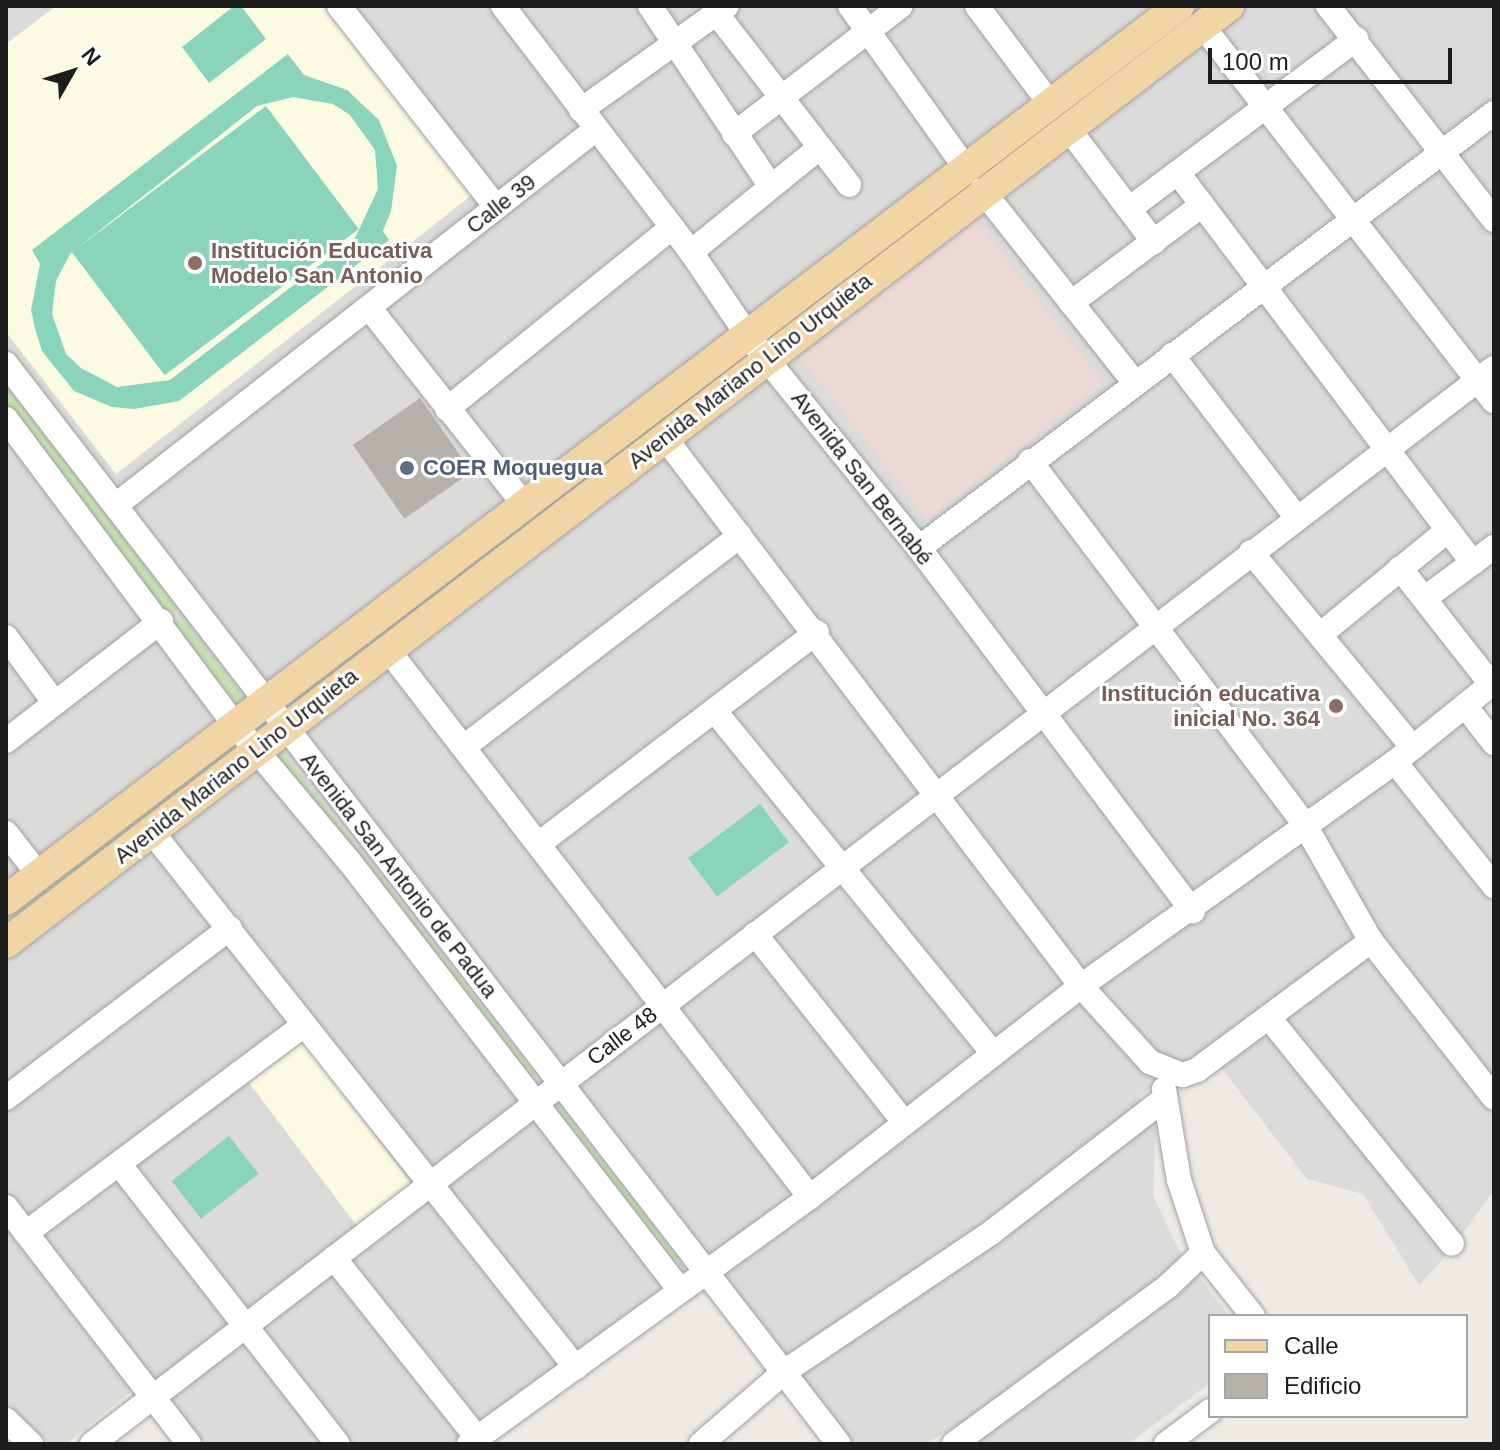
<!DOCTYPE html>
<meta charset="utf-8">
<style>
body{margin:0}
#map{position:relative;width:1500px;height:1450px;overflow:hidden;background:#edebe4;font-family:Arial,sans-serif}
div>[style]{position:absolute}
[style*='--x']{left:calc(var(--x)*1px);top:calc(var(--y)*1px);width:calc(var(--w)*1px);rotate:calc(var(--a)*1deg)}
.residential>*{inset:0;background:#dbdbda}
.commercial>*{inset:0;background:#edd8d5;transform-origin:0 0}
.education>*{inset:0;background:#fafbe0;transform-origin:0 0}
.grass>*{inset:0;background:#c5e2af}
.pitch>*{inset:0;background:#8bd4bc;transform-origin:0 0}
.building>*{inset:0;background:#b6b0aa;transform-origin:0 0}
.roads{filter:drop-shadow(0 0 2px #a1a1a1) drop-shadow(0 0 2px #a1a1a1)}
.minor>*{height:24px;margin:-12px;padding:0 12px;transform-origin:12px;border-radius:12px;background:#fff}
.major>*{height:30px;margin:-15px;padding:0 15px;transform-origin:15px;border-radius:15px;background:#f2d5a5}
.dots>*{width:22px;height:22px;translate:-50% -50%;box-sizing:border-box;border:4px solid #fff;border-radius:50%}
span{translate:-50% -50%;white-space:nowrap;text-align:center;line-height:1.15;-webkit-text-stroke:6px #fff;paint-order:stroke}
.street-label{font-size:22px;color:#1d1d1d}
.education-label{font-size:22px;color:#785e54;font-weight:700}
.left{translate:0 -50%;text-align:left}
.right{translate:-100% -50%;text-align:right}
.service-label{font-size:22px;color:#4e5e75;font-weight:700}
.frame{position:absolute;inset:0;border:8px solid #1d1d1d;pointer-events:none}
.legend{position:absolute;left:1208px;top:1314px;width:260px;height:104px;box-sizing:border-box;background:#fff;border:2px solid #a5a5a5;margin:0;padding:10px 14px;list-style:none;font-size:24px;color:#1d1d1d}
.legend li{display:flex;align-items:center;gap:16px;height:40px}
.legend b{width:40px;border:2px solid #a5a5a5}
.north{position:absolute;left:32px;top:32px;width:80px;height:80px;-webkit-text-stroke:6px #fff;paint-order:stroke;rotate:51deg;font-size:22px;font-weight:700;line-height:32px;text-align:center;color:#1d1d1d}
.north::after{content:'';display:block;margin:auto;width:28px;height:36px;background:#1d1d1d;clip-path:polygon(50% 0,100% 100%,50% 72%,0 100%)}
.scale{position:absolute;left:1208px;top:48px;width:244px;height:36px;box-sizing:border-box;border:4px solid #1d1d1d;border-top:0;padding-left:10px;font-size:24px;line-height:28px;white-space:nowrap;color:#1d1d1d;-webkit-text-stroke:6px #fff;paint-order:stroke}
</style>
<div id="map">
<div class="residential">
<i style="clip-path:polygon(6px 6px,1494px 6px,1494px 668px,1454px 697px,1494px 751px,1494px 1190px,1452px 1249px,1419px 1285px,1363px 1194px,1307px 1179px,1206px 1048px,1140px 1096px,1156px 1128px,1153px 1195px,1178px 1249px,1229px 1316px,1210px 1316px,1210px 1383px,1128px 1444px,981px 1444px,964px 1422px,924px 1444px,852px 1444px,707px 1254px,452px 1444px,203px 1444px,149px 1377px,66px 1444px,50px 1444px,6px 1402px)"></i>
</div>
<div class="commercial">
<i style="left:976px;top:220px;width:206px;height:223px;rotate:52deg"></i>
</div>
<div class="education">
<i style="clip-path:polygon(56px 6px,326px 6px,472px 195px,116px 474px,6px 332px,6px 44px)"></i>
<i style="left:304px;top:1041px;width:178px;height:69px;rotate:53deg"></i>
</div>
<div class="grass">
<i style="clip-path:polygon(6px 385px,178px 608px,166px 615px,6px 405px)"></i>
<i style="clip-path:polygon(183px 618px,249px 704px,238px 715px,173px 623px)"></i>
<i style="clip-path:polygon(227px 745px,236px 755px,6px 928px,6px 913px)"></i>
<i style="clip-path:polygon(281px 750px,535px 1074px,529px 1079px,272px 757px)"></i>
<i style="clip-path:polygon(559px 1105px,680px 1257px,671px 1264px,553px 1111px)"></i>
</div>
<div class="pitch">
<i style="clip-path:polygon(234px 6px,241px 6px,266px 39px,209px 83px,182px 47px)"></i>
<i style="clip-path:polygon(evenodd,288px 54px,304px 75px,347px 90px,379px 120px,397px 166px,391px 211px,383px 231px,389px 240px,179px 401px,134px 409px,112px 407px,74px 391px,42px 351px,36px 332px,31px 310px,40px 264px,32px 250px,288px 54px,293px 97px,333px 104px,350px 115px,375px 150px,378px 189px,355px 238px,170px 380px,117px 387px,81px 368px,66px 354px,52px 314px,56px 281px,70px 254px,257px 106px,293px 97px)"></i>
<i style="left:266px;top:106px;width:154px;height:243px;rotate:53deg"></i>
<i style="left:760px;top:804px;width:48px;height:90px;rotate:53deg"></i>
<i style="left:229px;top:1136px;width:48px;height:73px;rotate:52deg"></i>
</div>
<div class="building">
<i style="left:420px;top:398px;width:90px;height:82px;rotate:55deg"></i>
</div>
<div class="roads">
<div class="minor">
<i style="--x:339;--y:6;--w:255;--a:52"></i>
<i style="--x:503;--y:6;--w:310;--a:52.6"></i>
<i style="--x:691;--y:252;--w:102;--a:55.8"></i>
<i style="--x:748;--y:336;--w:272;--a:51.1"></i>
<i style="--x:919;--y:548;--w:455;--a:53"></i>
<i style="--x:650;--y:6;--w:216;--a:56.2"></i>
<i style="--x:850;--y:6;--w:201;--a:54.5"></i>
<i style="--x:977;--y:6;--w:124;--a:53.2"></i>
<i style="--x:1328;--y:6;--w:271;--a:52.2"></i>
<i style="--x:717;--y:14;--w:216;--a:52.3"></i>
<i style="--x:1202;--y:25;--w:476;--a:52.2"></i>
<i style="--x:581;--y:110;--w:179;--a:-35.5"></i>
<i style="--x:1068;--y:128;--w:143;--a:53"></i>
<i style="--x:734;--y:134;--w:210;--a:-37.5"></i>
<i style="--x:1178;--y:173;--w:489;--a:52.9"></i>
<i style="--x:982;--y:190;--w:246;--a:51.6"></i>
<i style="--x:1129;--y:209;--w:284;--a:-36.8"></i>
<i style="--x:691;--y:252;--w:166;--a:-39.1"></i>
<i style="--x:1071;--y:303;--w:164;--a:-36.8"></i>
<i style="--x:371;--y:310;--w:251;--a:51.8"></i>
<i style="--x:1172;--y:355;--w:205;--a:52.5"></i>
<i style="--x:6;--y:364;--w:1364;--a:52.36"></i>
<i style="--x:447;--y:409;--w:288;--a:-38.9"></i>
<i style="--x:6;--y:419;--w:384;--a:53.2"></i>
<i style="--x:236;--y:726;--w:176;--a:50.1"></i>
<i style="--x:349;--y:861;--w:542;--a:52.35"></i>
<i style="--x:665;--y:438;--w:688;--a:52.8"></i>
<i style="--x:1081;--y:986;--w:103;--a:47.8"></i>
<i style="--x:1150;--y:1062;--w:35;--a:22"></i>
<i style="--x:1182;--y:1075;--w:16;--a:-18"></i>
<i style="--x:1197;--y:1070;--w:217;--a:-36.6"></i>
<i style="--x:1030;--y:461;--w:456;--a:52.9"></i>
<i style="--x:1305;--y:825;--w:133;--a:60.4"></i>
<i style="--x:1371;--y:941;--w:199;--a:51.9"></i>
<i style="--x:116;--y:505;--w:608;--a:-38.06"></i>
<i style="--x:919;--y:548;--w:721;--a:-37.11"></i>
<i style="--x:1251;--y:552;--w:254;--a:50.4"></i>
<i style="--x:1400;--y:568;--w:147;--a:51.9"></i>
<i style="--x:1425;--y:598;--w:86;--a:-36.5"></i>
<i style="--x:1321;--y:634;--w:164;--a:-39.3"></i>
<i style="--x:6;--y:637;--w:81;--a:53.6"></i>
<i style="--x:389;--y:651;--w:689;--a:52.37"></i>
<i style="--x:1466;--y:707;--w:46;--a:52.1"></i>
<i style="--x:714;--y:710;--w:441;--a:50.9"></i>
<i style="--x:6;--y:741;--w:196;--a:-37.7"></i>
<i style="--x:465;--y:746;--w:346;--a:-37.4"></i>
<i style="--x:1395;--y:762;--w:159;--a:51.4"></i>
<i style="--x:152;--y:832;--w:683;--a:51.65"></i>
<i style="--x:6;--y:833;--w:53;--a:51.8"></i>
<i style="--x:540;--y:843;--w:348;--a:-37.3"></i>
<i style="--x:755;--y:934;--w:240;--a:51.6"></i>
<i style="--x:1270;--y:1019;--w:289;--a:51"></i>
<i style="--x:6;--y:1098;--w:281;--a:-37.2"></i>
<i style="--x:119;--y:1164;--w:355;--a:52"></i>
<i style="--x:6;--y:1207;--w:299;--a:52.3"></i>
<i style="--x:26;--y:1233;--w:347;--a:-36.8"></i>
<i style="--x:1203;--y:1253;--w:80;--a:51.6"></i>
<i style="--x:334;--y:1258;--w:230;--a:51.5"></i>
<i style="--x:6;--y:1420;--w:35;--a:44"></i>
<i style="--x:92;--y:1444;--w:1767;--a:-37.51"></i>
<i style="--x:469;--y:1444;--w:421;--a:-35.9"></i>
<i style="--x:810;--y:1197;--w:343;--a:-37.9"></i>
<i style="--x:1081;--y:986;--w:386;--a:-35.5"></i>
<i style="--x:1395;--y:762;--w:127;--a:-38.9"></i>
<i style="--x:701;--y:1444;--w:110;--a:-40.9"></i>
<i style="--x:784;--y:1372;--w:251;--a:-33.9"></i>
<i style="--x:992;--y:1232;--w:216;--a:-37.7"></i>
<i style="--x:954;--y:1444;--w:266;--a:-36.4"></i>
<i style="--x:1168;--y:1286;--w:48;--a:-43.3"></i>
<i style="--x:1203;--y:1253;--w:77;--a:-108.2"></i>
<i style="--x:1179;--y:1180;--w:92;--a:-99.4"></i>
<i style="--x:1166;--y:1444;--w:55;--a:-36.9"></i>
</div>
<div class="major">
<i style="--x:6;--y:900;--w:1475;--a:-37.31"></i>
<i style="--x:6;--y:943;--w:1541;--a:-37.46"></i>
</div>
</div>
<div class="dots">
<i style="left:195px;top:263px;background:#8d6e63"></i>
<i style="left:407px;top:468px;background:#5c6f8a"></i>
<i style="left:1336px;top:706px;background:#8d6e63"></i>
</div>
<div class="street-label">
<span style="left:501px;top:204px;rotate:-38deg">Calle 39</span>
<span style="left:750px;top:371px;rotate:-38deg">Avenida Mariano Lino Urquieta</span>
<span style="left:862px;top:478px;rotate:52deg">Avenida San Bernabé</span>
<span style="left:236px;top:766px;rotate:-38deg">Avenida Mariano Lino Urquieta</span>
<span style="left:399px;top:875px;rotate:52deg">Avenida San Antonio de Padua</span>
<span style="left:622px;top:1036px;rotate:-37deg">Calle 48</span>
</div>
<div class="education-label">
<span class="left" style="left:211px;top:263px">Institución Educativa<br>Modelo San Antonio</span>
<span class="right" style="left:1320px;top:706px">Institución educativa<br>inicial No. 364</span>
</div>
<div class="service-label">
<span class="left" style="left:423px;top:468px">COER Moquegua</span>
</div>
<div class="frame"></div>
<ul class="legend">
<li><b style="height:10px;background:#f2d5a5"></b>Calle</li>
<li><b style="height:22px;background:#b6b0aa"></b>Edificio</li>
</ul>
<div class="north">N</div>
<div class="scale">100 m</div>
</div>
